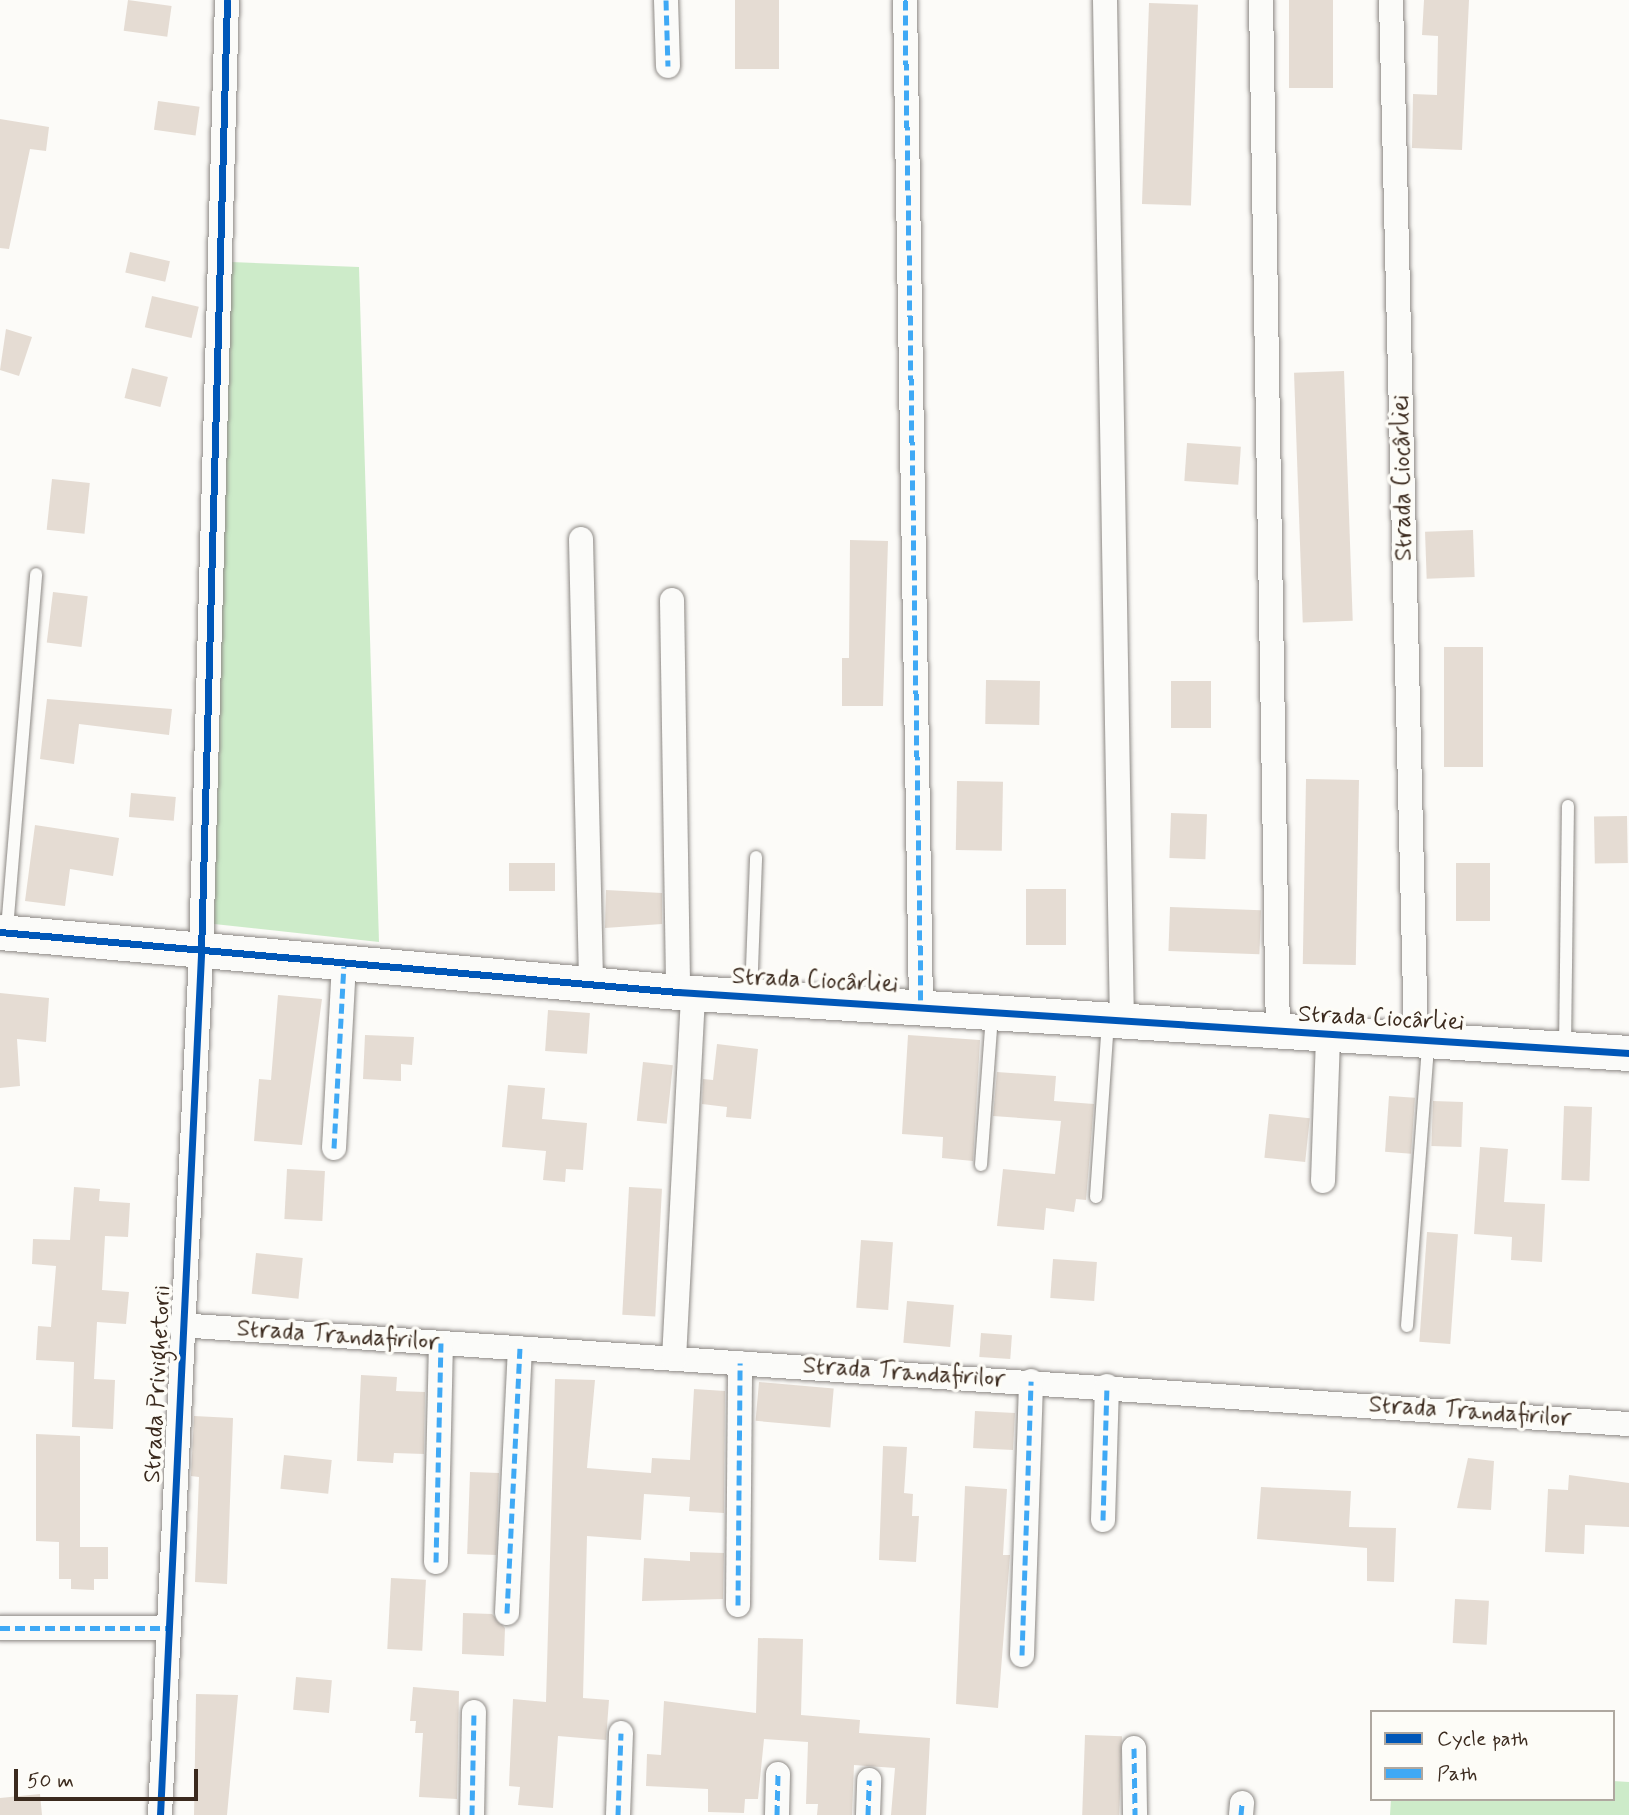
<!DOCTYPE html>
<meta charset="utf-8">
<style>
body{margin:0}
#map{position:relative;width:1629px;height:1815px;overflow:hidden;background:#fcfbf8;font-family:Mynerve,sans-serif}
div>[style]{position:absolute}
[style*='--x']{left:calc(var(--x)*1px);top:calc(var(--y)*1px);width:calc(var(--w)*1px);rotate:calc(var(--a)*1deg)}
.green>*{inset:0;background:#cdebc9}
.building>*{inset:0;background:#e5dcd3;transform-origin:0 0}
.roads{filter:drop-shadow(0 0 2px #8d8985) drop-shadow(0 0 2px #8d8985)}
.lane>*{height:12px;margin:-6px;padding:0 6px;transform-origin:6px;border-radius:6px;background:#fbfbf9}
.street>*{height:24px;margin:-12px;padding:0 12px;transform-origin:12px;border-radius:12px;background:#fbfbf9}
.secondary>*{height:35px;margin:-17.5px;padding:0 17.5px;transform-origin:17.5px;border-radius:17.5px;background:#fbfbf9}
.quiet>*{height:5px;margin-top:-2.5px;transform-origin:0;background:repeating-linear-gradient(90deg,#3fa9f5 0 10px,transparent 0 15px)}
.cycleway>*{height:7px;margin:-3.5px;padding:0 3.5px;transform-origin:3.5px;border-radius:3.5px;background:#0057b8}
span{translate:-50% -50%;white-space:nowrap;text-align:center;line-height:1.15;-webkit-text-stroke:7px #fdfcf7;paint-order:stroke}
.street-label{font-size:24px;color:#3b2a1e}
.legend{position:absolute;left:1370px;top:1710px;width:245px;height:91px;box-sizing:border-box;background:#fdfcf7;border:2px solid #afa8a0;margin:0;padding:9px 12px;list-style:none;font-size:21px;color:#3b2a1e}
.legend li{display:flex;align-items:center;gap:14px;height:35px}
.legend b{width:35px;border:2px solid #afa8a0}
.scale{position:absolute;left:14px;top:1769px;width:184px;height:32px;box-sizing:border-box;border:4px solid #3b2a1e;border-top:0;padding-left:9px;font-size:21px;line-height:24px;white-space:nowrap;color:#3b2a1e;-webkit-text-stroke:5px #fdfcf7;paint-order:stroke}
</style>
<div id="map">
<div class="green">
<i style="clip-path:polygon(231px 262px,359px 267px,379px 942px,214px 924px)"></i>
<i style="clip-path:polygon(1613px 1781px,1629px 1782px,1629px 1815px,1390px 1815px,1391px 1799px,1613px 1799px)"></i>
</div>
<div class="building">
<i style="left:128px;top:0;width:44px;height:31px;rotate:8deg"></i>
<i style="left:735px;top:0;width:44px;height:69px"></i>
<i style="left:1289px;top:0;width:44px;height:88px"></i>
<i style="clip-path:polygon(1424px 0,1469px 0,1462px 150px,1412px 148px,1413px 94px,1437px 95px,1438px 36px,1422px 35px)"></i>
<i style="left:1149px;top:3px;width:49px;height:201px;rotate:2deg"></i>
<i style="left:158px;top:101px;width:42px;height:29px;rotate:8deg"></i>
<i style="clip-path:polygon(0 119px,49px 127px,46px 151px,30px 149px,9px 249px,0 248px)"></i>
<i style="left:130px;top:252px;width:41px;height:21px;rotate:13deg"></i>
<i style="left:152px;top:296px;width:48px;height:32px;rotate:13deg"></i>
<i style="clip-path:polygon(6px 329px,32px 337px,19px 376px,0 370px)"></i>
<i style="left:132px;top:368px;width:37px;height:31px;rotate:14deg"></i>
<i style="left:1344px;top:371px;width:250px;height:50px;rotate:88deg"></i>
<i style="left:1187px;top:443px;width:54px;height:38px;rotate:4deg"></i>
<i style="left:52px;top:479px;width:38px;height:51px;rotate:6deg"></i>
<i style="left:1473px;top:530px;width:47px;height:48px;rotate:88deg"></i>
<i style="clip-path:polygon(850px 540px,888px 541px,883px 706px,842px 706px,842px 658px,849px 658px)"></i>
<i style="left:53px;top:592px;width:35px;height:51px;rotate:7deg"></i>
<i style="left:1483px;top:647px;width:120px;height:39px;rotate:90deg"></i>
<i style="left:986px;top:680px;width:54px;height:44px;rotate:1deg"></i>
<i style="left:1171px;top:681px;width:40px;height:47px"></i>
<i style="clip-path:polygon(47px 699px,172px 709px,169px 735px,79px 724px,74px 764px,40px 759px)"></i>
<i style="left:1359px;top:780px;width:185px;height:53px;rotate:91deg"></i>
<i style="left:957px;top:781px;width:46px;height:69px;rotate:1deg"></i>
<i style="left:131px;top:793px;width:45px;height:24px;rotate:5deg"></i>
<i style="left:1171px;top:813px;width:36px;height:45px;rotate:2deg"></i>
<i style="left:1627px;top:816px;width:47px;height:33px;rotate:89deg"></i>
<i style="clip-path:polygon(35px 825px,119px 838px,113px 876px,70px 869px,65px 906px,25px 901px)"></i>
<i style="left:509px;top:863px;width:46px;height:28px"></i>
<i style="left:1456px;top:863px;width:34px;height:58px"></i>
<i style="left:1026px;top:889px;width:40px;height:56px"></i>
<i style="clip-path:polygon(606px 890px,662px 893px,662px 924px,605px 928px)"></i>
<i style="left:1170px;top:907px;width:91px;height:44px;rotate:2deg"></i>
<i style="clip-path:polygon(0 993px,49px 998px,46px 1042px,17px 1039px,20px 1086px,0 1088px)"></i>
<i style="clip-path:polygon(278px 995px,322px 999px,302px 1145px,254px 1141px,259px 1079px,271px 1080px)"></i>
<i style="left:548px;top:1010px;width:42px;height:41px;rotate:4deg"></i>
<i style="clip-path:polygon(365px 1035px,414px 1037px,412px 1065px,401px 1064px,401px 1081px,363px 1079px)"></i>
<i style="clip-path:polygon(908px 1035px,980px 1040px,973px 1161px,942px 1158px,943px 1137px,902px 1134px)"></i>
<i style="clip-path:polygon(717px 1044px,758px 1049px,751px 1119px,726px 1117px,727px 1107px,702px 1104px,703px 1079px,713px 1080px)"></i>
<i style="left:643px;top:1062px;width:30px;height:59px;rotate:6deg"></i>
<i style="clip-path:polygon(997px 1072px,1056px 1076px,1054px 1101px,1094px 1104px,1086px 1200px,1076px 1199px,1074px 1212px,1046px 1208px,1044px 1230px,997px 1226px,1003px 1169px,1055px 1174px,1061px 1121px,993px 1116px)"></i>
<i style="clip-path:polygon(508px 1085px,545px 1088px,542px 1119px,587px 1123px,583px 1170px,566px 1169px,565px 1182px,543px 1180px,546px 1151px,502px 1147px)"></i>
<i style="left:1389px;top:1096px;width:26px;height:56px;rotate:4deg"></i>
<i style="left:1433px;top:1101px;width:30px;height:45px;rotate:2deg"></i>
<i style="left:1564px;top:1106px;width:28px;height:74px;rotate:2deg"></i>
<i style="left:1269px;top:1114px;width:41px;height:44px;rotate:6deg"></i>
<i style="clip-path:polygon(1480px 1147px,1508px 1149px,1504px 1202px,1545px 1204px,1542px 1262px,1511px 1260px,1512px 1237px,1474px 1234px)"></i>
<i style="left:287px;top:1169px;width:38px;height:50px;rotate:3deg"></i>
<i style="clip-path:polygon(74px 1187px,100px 1189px,99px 1201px,130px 1203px,128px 1237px,105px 1236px,102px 1290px,129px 1292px,126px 1324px,97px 1322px,94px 1379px,115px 1380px,113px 1429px,72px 1427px,74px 1362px,36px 1360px,38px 1326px,51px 1327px,56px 1266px,32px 1264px,33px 1239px,70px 1240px)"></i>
<i style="left:629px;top:1187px;width:33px;height:128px;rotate:3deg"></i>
<i style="left:1427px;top:1232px;width:31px;height:110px;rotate:4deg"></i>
<i style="left:861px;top:1240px;width:32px;height:68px;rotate:4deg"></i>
<i style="left:256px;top:1253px;width:47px;height:41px;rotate:6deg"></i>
<i style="left:1053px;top:1259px;width:44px;height:39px;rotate:4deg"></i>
<i style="left:907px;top:1301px;width:47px;height:42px;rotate:5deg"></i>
<i style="left:981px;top:1333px;width:31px;height:24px;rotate:4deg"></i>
<i style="clip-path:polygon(361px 1375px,397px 1377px,396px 1391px,425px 1392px,424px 1454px,394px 1453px,393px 1463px,357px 1461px)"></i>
<i style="clip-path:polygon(555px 1379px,595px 1380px,587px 1468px,651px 1473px,652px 1458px,690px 1460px,694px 1389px,725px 1391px,724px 1513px,689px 1511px,690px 1497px,644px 1494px,641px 1540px,587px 1536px,583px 1698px,609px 1700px,606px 1740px,558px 1736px,553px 1808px,518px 1805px,520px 1787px,509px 1786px,513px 1699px,546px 1702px)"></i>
<i style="left:759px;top:1382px;width:75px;height:39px;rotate:5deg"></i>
<i style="left:975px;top:1411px;width:40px;height:37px;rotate:3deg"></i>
<i style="clip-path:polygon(194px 1416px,233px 1418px,227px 1584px,195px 1582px,199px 1477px,191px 1476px)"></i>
<i style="clip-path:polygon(36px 1434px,80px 1436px,80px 1547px,108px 1547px,108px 1579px,94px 1579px,94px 1590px,71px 1589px,71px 1579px,59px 1579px,59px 1542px,36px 1541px)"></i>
<i style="clip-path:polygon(883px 1446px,907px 1447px,904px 1493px,913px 1494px,912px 1516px,919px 1516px,916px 1562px,879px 1560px)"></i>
<i style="left:284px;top:1455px;width:48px;height:34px;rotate:6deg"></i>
<i style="clip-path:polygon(1468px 1458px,1494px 1461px,1491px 1510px,1457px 1508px)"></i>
<i style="left:470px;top:1472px;width:29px;height:82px;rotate:2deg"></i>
<i style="clip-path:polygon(1569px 1475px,1629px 1483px,1629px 1527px,1585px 1525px,1584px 1554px,1545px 1552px,1548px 1489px,1568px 1490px)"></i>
<i style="clip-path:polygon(965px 1486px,1007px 1489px,1003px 1555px,1010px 1555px,998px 1708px,956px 1704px)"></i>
<i style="clip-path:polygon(1261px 1487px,1351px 1491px,1349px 1527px,1396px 1528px,1394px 1582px,1367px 1581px,1367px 1548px,1257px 1539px)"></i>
<i style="clip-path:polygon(690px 1552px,724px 1553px,723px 1599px,642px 1601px,644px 1558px,690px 1561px)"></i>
<i style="left:391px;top:1578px;width:35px;height:71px;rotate:3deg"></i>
<i style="left:1455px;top:1599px;width:34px;height:44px;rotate:3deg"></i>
<i style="clip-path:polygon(463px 1613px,492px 1614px,505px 1628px,504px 1656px,462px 1654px)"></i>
<i style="clip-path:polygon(758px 1638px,803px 1639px,801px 1715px,860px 1720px,859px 1733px,930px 1738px,926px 1815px,891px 1815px,895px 1768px,854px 1765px,852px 1815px,817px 1815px,818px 1804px,806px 1804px,808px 1742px,764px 1739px,758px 1799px,745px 1799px,744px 1813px,708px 1812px,708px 1789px,646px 1786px,647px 1754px,661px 1755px,664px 1701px,756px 1713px)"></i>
<i style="left:296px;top:1677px;width:36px;height:33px;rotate:5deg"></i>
<i style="clip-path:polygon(413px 1687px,459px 1691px,457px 1799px,419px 1797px,423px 1733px,415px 1733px,416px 1721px,410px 1721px)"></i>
<i style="clip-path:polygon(196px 1694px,238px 1695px,227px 1815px,194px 1815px)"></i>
<i style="left:1085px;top:1735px;width:37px;height:80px;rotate:2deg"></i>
<i style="clip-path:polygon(40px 1794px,42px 1815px,0 1815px,0 1798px)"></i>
</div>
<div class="roads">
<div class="lane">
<i style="--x:7;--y:929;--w:356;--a:-85.3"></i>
<i style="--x:751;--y:996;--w:139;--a:-87.9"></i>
<i style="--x:1565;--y:1048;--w:242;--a:-89.3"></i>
<i style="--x:981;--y:1165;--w:149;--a:-85.8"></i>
<i style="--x:1096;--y:1197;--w:176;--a:-86.1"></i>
<i style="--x:1407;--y:1326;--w:283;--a:-85.7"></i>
</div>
<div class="street">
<i style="--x:666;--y:0;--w:66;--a:88.3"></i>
<i style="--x:905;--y:0;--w:1007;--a:89.09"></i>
<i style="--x:1105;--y:0;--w:1021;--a:89.05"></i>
<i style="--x:1261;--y:0;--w:1032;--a:89.06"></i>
<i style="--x:1391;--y:0;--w:1039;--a:88.62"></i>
<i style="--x:581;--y:539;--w:445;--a:88.7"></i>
<i style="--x:672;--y:600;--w:392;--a:89.1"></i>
<i style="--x:334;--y:1148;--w:182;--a:-86.9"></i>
<i style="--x:1323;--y:1181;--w:146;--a:-88"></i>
<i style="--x:179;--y:1325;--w:1453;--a:3.91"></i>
<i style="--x:674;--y:1359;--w:366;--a:-87"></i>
<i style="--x:1103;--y:1520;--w:134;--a:-88.3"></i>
<i style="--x:436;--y:1562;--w:219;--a:-88.7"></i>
<i style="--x:738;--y:1605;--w:242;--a:-89.5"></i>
<i style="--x:507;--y:1613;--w:265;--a:-87.2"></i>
<i style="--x:0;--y:1628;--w:167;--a:0"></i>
<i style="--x:1022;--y:1655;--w:274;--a:-88.1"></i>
<i style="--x:1134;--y:1748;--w:67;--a:89.1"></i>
<i style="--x:160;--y:1815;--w:862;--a:-87.27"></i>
<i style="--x:201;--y:954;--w:954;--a:-88.44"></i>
<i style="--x:472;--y:1815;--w:103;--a:-88.9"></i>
<i style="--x:618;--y:1815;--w:82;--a:-87.9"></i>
<i style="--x:777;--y:1815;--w:41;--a:-88.6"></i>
<i style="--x:868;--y:1815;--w:35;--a:-88"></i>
<i style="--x:1241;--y:1815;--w:12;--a:-85"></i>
</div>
<div class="secondary">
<i style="--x:0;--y:932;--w:681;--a:5.06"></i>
<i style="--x:678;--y:992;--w:953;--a:3.67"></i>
</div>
</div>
<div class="quiet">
<i style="--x:666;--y:0;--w:66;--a:88.3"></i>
<i style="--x:905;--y:0;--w:1007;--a:89.09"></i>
<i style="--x:334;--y:1148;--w:182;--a:-86.9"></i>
<i style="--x:1103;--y:1520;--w:134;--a:-88.3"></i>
<i style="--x:436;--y:1562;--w:219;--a:-88.7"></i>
<i style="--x:738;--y:1605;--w:242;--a:-89.5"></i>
<i style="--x:507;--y:1613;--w:265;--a:-87.2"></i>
<i style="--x:0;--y:1628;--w:167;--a:0"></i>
<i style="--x:1022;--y:1655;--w:274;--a:-88.1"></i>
<i style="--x:1134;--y:1748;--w:67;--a:89.1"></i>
<i style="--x:472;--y:1815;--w:103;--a:-88.9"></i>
<i style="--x:618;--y:1815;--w:82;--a:-87.9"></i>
<i style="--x:777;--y:1815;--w:41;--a:-88.6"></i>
<i style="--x:868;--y:1815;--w:35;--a:-88"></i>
<i style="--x:1241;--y:1815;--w:12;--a:-85"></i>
</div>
<div class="cycleway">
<i style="--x:0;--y:932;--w:681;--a:5.06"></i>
<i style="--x:678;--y:992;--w:953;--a:3.67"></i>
<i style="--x:160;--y:1815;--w:862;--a:-87.27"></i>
<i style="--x:201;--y:954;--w:954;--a:-88.44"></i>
</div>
<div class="street-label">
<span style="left:1403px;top:478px;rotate:-91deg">Strada Ciocârliei</span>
<span style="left:815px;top:981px;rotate:3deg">Strada Ciocârliei</span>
<span style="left:1381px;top:1019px;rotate:3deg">Strada Ciocârliei</span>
<span style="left:338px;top:1336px;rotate:4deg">Strada Trandafirilor</span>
<span style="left:904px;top:1373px;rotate:4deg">Strada Trandafirilor</span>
<span style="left:158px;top:1384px;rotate:-87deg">Strada Privighetorii</span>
<span style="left:1470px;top:1412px;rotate:4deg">Strada Trandafirilor</span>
</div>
<ul class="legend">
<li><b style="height:9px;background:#0057b8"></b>Cycle path</li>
<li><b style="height:9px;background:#3fa9f5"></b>Path</li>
</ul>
<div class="scale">50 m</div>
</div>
